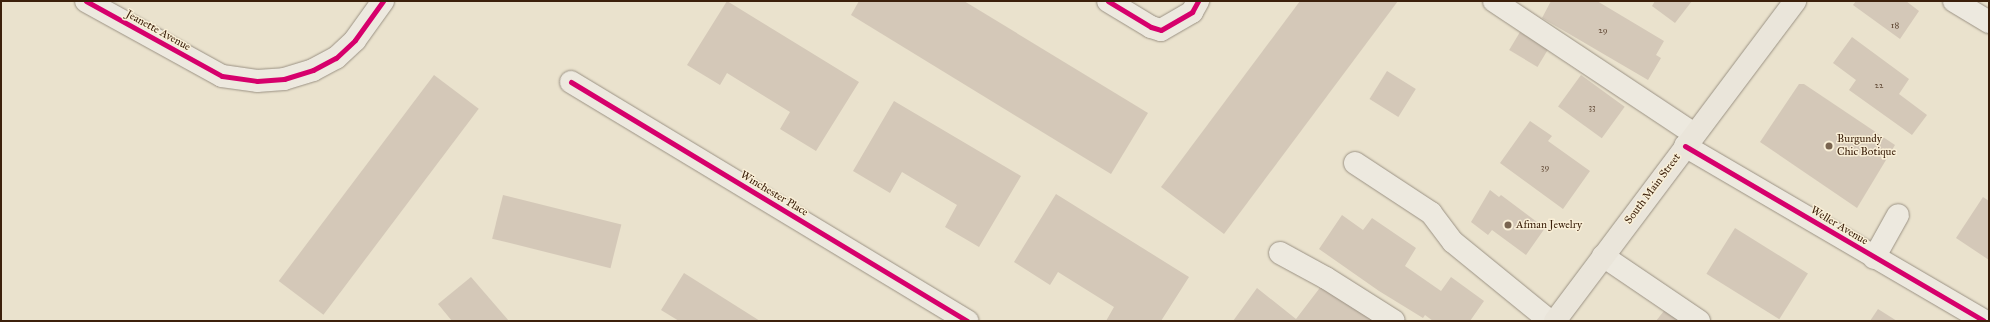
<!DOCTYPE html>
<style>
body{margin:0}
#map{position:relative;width:1990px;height:322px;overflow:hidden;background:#eae2cd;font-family:"IM FELL Great Primer",serif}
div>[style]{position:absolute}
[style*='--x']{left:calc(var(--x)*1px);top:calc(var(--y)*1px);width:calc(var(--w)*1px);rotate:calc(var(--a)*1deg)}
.building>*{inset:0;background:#d4c8b8;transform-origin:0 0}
.roads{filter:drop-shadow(0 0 1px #9b9284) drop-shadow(0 0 1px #9b9284)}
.minor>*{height:22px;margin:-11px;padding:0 11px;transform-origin:11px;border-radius:11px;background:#ede9df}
.major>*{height:22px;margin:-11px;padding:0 11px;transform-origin:11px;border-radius:11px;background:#eae5da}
.cycleway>*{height:5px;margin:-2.5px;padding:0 2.5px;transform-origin:2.5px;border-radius:2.5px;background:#d6006c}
.dots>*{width:11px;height:11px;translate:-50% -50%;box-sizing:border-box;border:2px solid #f9efd7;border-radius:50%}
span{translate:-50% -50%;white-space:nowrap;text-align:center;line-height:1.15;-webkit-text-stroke:3px #f9efd7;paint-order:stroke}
.number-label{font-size:9px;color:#624a36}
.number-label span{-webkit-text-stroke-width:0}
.street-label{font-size:11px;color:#3c200b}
.poi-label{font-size:11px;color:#3c200b}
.left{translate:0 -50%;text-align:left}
.frame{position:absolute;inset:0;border:2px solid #3c200b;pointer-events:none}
</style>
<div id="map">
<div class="building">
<i style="clip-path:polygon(727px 1px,859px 82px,816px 151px,780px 129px,790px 112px,727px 73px,720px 85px,687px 65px)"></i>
<i style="clip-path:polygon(859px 1px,964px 1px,1148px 113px,1111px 174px,851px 15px)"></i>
<i style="clip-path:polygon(1300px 1px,1398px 1px,1224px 234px,1161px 187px)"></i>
<i style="clip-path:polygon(1551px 1px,1597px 1px,1664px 41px,1656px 55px,1661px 58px,1648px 80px,1542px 18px)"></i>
<i style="clip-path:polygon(1655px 1px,1692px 1px,1675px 23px,1652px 6px)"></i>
<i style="clip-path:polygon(1856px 1px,1906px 1px,1919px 11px,1900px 39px,1853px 5px)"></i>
<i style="left:1520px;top:32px;width:33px;height:21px;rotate:31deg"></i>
<i style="clip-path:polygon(1852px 37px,1909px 79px,1899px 94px,1927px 115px,1912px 135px,1849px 90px,1856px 80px,1833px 63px)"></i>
<i style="left:1387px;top:71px;width:34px;height:33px;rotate:32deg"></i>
<i style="left:434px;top:75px;width:56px;height:258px;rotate:37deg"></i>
<i style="left:1581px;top:75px;width:54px;height:39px;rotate:36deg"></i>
<i style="clip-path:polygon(1799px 84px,1804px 84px,1895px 145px,1857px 208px,1760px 142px)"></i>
<i style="clip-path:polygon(894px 101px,1021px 176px,979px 247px,945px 227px,957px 205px,902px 172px,890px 193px,853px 171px)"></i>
<i style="clip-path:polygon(1530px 121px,1552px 136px,1548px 141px,1590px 171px,1563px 209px,1500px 163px)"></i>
<i style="clip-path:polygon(1490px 190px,1499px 197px,1501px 195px,1545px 228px,1526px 255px,1492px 230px,1488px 235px,1471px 222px)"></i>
<i style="clip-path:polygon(1056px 194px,1189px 277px,1161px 321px,1106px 321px,1114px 307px,1058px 272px,1050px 285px,1014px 262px)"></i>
<i style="left:503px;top:195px;width:122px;height:45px;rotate:14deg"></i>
<i style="clip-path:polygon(1983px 197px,1989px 201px,1989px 260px,1956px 238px)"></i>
<i style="clip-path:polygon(1342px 215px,1363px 230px,1372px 218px,1416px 248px,1405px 266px,1441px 291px,1451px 277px,1484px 301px,1470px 321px,1433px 321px,1425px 315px,1423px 318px,1379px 291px,1319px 249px)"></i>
<i style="left:1735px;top:228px;width:86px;height:54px;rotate:32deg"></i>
<i style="clip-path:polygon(684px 273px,760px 321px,679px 321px,661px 310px)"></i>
<i style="clip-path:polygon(471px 277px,509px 321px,452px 321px,438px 304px)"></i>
<i style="clip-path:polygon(1322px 285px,1379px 321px,1233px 321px,1257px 288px,1296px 319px)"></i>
<i style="clip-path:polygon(1667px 307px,1686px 321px,1656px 321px)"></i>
<i style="clip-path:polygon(1878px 309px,1897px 321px,1870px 321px)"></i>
</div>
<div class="roads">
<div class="minor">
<i style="--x:86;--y:1;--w:155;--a:28.9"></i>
<i style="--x:222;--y:76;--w:35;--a:8"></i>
<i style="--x:257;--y:81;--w:27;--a:-4"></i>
<i style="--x:284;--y:79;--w:30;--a:-17"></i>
<i style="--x:313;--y:70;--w:26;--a:-28"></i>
<i style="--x:336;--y:58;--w:26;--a:-43"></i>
<i style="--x:355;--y:40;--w:48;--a:-54.3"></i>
<i style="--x:1108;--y:1;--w:50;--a:31.2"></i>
<i style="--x:1151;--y:27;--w:10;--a:17"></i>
<i style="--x:1161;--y:30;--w:36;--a:-30"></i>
<i style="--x:1192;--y:12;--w:13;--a:-61"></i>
<i style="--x:1494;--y:1;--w:240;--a:33.6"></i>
<i style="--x:1954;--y:1;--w:41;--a:31"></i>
<i style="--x:571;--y:82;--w:463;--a:31.1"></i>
<i style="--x:1685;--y:146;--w:346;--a:30.3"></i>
<i style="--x:1355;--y:163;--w:91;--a:33.3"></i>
<i style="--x:1431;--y:213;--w:36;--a:53"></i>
<i style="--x:1453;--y:242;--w:125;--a:39.2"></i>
<i style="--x:1280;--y:253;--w:52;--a:28.5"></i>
<i style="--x:1326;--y:278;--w:80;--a:32.3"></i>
<i style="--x:1603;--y:256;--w:116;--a:34.1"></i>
<i style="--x:1874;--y:258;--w:49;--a:-60.8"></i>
</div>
<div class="major">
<i style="--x:1555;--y:321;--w:400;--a:-53.1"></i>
</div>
</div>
<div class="cycleway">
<i style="--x:86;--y:1;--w:155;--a:28.9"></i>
<i style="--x:222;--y:76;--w:35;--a:8"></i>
<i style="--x:257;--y:81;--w:27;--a:-4"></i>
<i style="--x:284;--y:79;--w:30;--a:-17"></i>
<i style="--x:313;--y:70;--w:26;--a:-28"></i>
<i style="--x:336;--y:58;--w:26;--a:-43"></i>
<i style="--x:355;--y:40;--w:48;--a:-54.3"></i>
<i style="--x:1108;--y:1;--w:50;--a:31.2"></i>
<i style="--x:1151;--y:27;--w:10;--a:17"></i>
<i style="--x:1161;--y:30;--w:36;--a:-30"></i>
<i style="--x:1192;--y:12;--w:13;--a:-61"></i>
<i style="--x:571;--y:82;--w:463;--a:31.1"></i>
<i style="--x:1685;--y:146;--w:346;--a:30.3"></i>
</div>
<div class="dots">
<i style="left:1829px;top:146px;background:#79644f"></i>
<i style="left:1508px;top:225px;background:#79644f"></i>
</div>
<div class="number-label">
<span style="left:1895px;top:25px">18</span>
<span style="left:1603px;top:30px">29</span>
<span style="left:1879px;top:85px">22</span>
<span style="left:1592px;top:107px">33</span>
<span style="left:1545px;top:167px">39</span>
</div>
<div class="street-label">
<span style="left:158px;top:31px;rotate:29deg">Jeanette Avenue</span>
<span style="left:1653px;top:189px;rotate:-53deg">South Main Street</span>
<span style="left:774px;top:194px;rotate:31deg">Winchester Place</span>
<span style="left:1839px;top:226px;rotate:31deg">Weller Avenue</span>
</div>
<div class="poi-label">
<span class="left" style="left:1837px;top:146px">Burgundy<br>Chic Botique</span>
<span class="left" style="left:1516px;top:225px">Afman Jewelry</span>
</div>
<div class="frame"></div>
</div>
